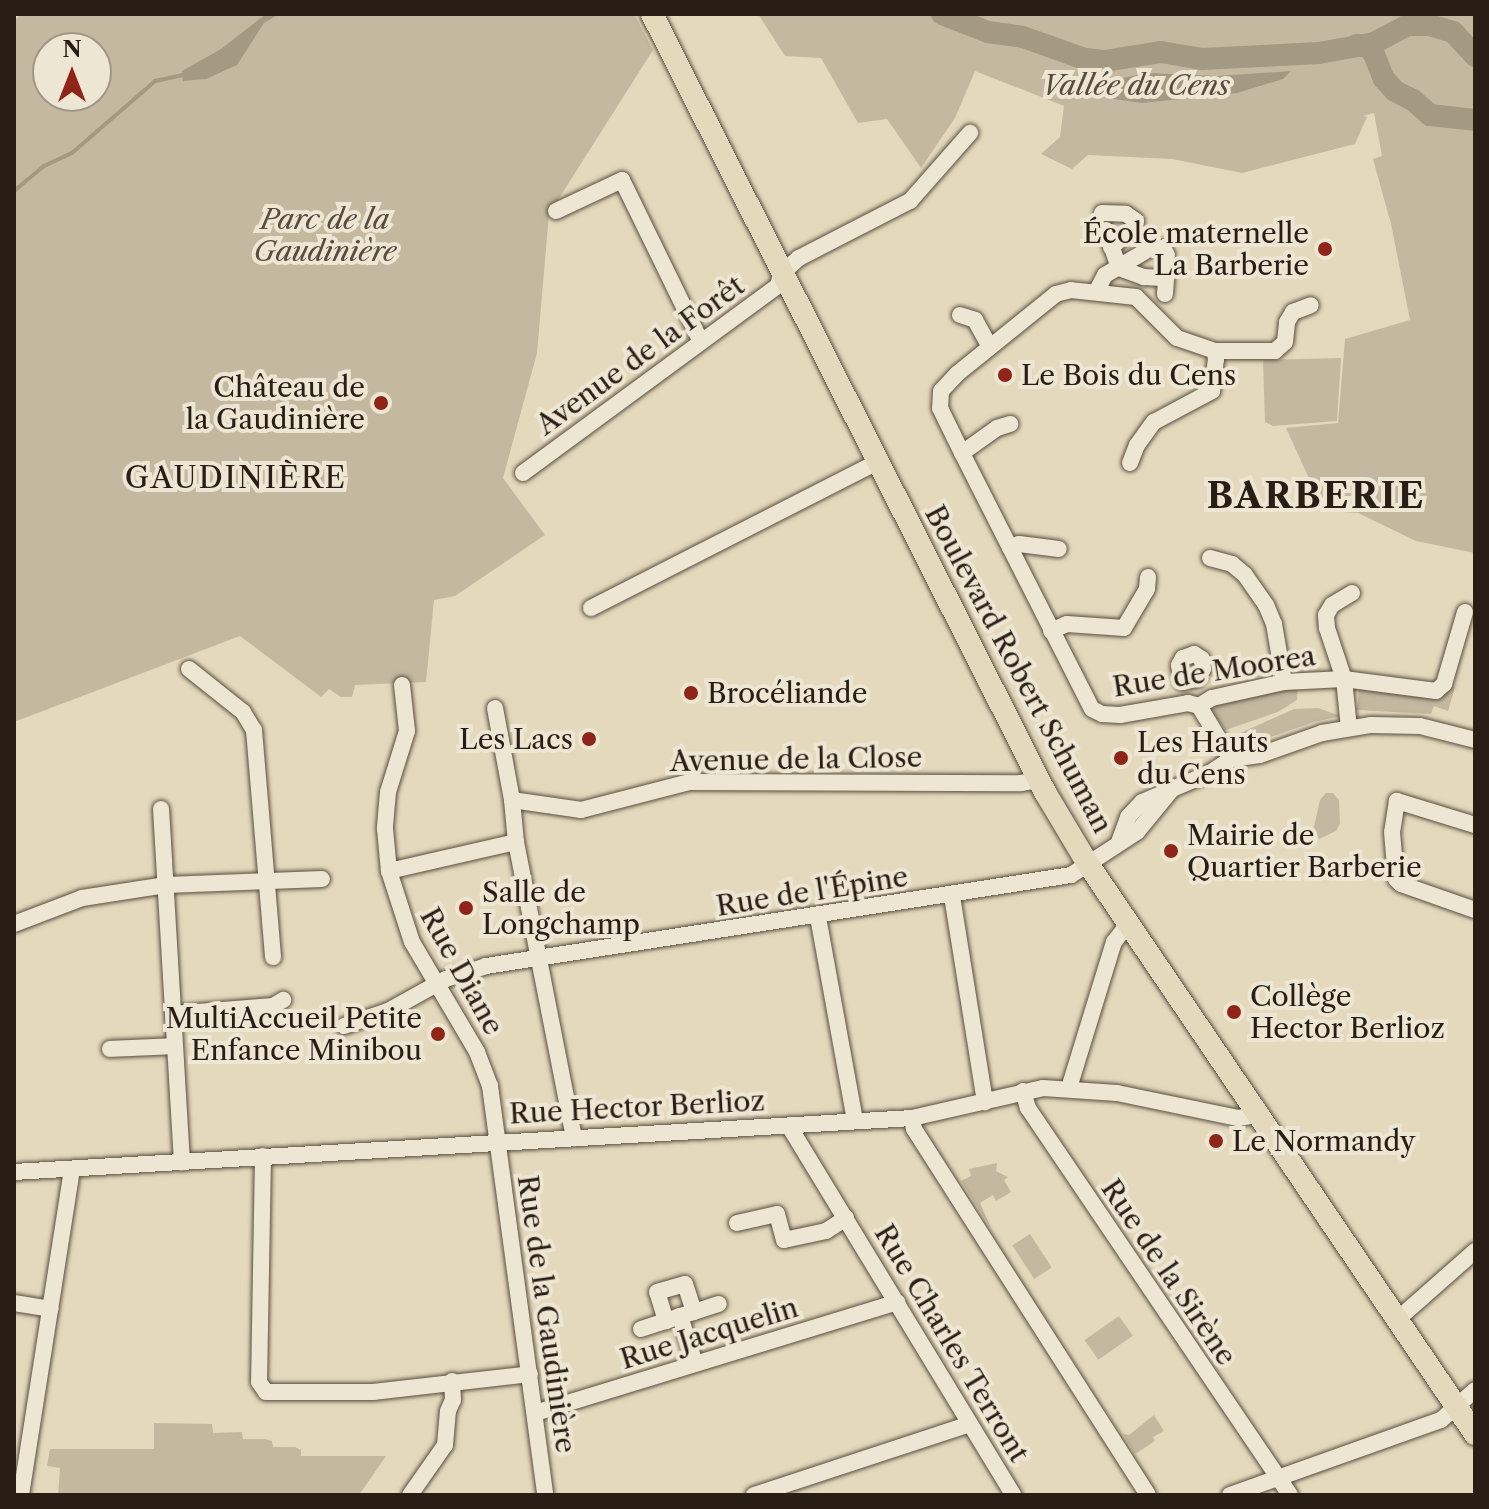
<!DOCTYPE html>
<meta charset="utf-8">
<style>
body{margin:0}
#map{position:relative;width:1489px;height:1509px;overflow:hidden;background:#e4d9bc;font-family:"Libre Caslon Text",serif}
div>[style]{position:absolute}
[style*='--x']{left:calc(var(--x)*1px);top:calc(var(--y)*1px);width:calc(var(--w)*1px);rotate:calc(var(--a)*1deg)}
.green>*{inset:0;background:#c4b9a0;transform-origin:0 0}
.water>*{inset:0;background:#a49983}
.stream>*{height:4px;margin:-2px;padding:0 2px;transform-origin:2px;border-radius:2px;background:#a49983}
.river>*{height:22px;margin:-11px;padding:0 11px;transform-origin:11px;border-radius:11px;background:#a49983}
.roads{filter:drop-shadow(0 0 2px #584d3f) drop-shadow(0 0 2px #584d3f)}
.minor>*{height:16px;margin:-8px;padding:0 8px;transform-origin:8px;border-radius:8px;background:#ede6d3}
.major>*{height:22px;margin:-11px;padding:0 11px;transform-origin:11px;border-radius:11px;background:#e4d9bc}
.dots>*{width:22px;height:22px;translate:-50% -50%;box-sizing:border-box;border:4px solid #ede6d3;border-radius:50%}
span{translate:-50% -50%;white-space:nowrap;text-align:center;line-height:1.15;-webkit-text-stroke:8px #ede6d3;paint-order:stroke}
.park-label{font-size:28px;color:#584c3f;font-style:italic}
.poi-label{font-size:28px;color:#291e15}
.right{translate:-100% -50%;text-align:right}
.left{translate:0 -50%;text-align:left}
.street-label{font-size:28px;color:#291e15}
.neighbourhood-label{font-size:30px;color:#291e15;letter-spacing:2px}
.district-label{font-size:36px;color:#291e15;font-weight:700;letter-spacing:2px}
.frame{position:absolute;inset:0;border:16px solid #291e15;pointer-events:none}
.north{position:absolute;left:32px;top:32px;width:80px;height:80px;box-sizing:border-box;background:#ede6d3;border:2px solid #9f9687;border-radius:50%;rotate:0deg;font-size:22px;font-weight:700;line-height:32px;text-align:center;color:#291e15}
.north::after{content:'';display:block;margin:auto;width:28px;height:36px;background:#8f2418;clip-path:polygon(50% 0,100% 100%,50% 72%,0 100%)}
</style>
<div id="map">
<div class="green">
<i style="clip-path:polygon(evenodd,21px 14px,634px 14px,653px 50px,549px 214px,537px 353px,503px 478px,545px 535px,455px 596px,434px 600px,426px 682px,355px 685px,352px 697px,341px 697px,329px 689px,321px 697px,240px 636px,14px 722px,14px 21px,21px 14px,48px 48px,96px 48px,96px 96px,48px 96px,48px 48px)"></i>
<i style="clip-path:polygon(758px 14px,1475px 14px,1475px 553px,1416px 541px,1358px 513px,1324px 511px,1286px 428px,1338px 423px,1345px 339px,1410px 320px,1391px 224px,1373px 159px,1382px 156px,1374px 113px,1363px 116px,1367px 117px,1355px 144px,1242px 173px,1172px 159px,1088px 155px,1072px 169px,1041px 154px,1060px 137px,1064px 106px,975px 71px,955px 118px,921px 168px,887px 119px,858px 123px,821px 58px,785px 56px)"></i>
<i style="clip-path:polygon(1341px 358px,1337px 421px,1273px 426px,1265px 422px,1263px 360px)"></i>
<i style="clip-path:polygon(1298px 684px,1297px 700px,1278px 712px,1226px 730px,1214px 713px,1215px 702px)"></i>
<i style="clip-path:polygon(1450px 685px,1455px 687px,1448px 711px,1434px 706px,1431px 714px,1357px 710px,1359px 689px,1435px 699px)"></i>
<i style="clip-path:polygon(1318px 708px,1341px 716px,1314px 722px,1251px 744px,1238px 734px,1294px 709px)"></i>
<i style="clip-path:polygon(1326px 793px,1333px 793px,1339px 800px,1340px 824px,1336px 831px,1319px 839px,1313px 831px,1320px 800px)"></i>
<i style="clip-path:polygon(997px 1163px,996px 1171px,1008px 1177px,1004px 1180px,1011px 1192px,996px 1201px,993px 1195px,980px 1203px,991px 1228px,961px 1181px,971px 1176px,969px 1169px)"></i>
<i style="left:1030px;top:1234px;width:40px;height:21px;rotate:57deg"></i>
<i style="left:1119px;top:1316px;width:24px;height:42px;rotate:55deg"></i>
<i style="clip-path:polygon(1154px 1415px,1164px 1431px,1153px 1437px,1155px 1441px,1135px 1454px,1123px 1434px,1129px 1435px)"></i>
<i style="clip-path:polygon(154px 1423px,212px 1424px,213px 1433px,242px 1432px,243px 1439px,265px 1439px,272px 1441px,273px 1447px,295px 1447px,301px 1450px,301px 1456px,386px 1456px,359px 1495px,58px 1495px,60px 1468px,47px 1466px,50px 1449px,154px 1449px)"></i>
</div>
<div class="water">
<i style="clip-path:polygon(266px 14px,279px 14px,264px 23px,237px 65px,206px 79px,183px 81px,182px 71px,221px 49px)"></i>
<i style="clip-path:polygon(1291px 71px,1283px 79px,1237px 93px,1142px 103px,1113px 99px,1094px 91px,1088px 80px,1109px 81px,1147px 73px,1217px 76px)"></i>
</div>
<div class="stream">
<i style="--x:14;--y:191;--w:39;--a:-40"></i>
<i style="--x:44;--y:166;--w:31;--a:-25"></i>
<i style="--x:72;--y:153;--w:110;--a:-40.9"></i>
<i style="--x:155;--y:81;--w:29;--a:-12"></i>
</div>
<div class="river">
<i style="--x:942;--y:14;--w:49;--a:21.4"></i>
<i style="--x:988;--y:32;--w:35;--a:8"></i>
<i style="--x:1023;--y:37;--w:66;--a:19.5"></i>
<i style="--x:1085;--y:59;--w:20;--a:6"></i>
<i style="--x:1105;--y:61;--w:57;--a:-9.1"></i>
<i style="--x:1161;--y:52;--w:42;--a:9.7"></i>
<i style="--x:1202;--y:59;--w:117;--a:-2.9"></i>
<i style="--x:1319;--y:53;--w:56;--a:-10.3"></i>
<i style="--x:1374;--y:43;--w:38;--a:-28"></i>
<i style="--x:1408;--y:25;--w:21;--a:0"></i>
<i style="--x:1429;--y:25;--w:25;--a:16"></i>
<i style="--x:1453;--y:32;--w:33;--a:47"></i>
<i style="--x:1356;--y:45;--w:10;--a:6"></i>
<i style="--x:1366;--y:46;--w:9;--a:41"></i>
<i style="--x:1373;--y:52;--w:29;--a:68"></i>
<i style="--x:1384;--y:79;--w:16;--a:47"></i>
<i style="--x:1395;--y:91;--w:20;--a:27"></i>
<i style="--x:1413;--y:100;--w:23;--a:41"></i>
<i style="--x:1430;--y:115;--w:45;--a:6.3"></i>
</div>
<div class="roads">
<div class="minor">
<i style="--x:556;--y:211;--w:73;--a:-25.2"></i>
<i style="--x:622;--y:180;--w:180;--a:64"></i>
<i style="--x:1102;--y:213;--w:24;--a:2"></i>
<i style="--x:1126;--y:214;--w:12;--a:35"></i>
<i style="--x:1136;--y:221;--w:7;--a:106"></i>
<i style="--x:1134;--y:228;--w:30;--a:140"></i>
<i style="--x:1106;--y:230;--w:40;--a:71.1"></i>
<i style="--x:1119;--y:268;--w:27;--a:20"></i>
<i style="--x:1144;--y:277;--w:22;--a:3"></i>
<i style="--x:1096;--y:292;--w:19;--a:-62"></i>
<i style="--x:1105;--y:275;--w:53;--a:-30.4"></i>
<i style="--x:1151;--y:248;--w:12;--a:0"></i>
<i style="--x:1163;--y:248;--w:8;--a:60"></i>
<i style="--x:1165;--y:294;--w:31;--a:-86"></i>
<i style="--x:960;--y:315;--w:16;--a:18"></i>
<i style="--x:975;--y:320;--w:31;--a:61"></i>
<i style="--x:1215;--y:351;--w:60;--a:0"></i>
<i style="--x:1275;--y:351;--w:13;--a:-42"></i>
<i style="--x:1285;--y:342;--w:20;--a:-84"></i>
<i style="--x:1287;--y:322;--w:12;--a:-59"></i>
<i style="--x:1293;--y:312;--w:19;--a:-21"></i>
<i style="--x:962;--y:453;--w:43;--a:-35.5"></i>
<i style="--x:997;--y:428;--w:14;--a:-17"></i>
<i style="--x:1130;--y:463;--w:19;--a:-69"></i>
<i style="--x:1137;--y:445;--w:29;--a:-54"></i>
<i style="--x:1154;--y:422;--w:66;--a:-28.1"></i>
<i style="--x:1212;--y:391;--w:31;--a:-83"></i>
<i style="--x:1216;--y:360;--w:9;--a:-96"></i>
<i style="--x:1215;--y:351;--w:40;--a:-161.1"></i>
<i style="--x:1177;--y:338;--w:58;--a:-135"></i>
<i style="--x:1136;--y:297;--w:65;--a:-173.9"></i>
<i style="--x:1071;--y:290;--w:16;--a:165"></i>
<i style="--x:1056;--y:294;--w:127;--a:141.1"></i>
<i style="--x:957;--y:374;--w:23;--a:133"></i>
<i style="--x:941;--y:391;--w:17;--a:93"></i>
<i style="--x:940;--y:408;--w:50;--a:63.9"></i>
<i style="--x:962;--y:453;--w:287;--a:63.1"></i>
<i style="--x:1092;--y:709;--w:11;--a:27"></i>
<i style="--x:1102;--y:714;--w:18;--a:3"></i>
<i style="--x:1120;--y:715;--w:69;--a:-10"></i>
<i style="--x:1188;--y:703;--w:11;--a:15"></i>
<i style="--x:1199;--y:706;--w:15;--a:-32"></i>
<i style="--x:1212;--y:698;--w:74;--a:-12.5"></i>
<i style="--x:1284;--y:682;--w:60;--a:-2.9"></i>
<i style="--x:1344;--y:679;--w:49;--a:84.2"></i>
<i style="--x:523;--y:473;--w:316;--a:-36.3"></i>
<i style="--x:778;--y:286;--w:12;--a:-76"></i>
<i style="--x:781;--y:274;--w:24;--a:-42"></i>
<i style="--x:799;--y:258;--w:125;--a:-27.2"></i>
<i style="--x:910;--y:201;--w:91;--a:-48.6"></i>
<i style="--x:1010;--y:548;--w:10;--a:-24"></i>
<i style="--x:1019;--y:544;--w:40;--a:7.1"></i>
<i style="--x:1210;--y:558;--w:23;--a:15"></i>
<i style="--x:1232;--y:564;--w:17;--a:40"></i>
<i style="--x:1245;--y:575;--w:37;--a:55"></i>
<i style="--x:1266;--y:605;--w:21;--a:67"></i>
<i style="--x:1274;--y:624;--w:59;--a:80.2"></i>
<i style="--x:1352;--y:593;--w:23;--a:149"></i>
<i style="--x:1332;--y:605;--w:12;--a:121"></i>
<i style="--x:1326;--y:615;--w:13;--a:86"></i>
<i style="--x:1327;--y:628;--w:54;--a:71.6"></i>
<i style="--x:1344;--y:679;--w:93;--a:7.4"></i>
<i style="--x:1436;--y:691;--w:11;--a:-41"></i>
<i style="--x:1444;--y:684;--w:75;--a:-73.7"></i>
<i style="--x:591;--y:608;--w:322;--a:-27"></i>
<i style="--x:1051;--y:631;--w:17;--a:-24"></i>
<i style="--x:1067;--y:624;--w:57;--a:4"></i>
<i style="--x:1124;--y:628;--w:45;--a:-59.5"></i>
<i style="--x:1147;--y:589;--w:12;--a:-85"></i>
<i style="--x:1194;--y:654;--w:9;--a:32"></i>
<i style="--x:1202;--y:659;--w:10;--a:84"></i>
<i style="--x:1203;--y:669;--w:12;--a:121"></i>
<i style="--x:1197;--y:679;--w:15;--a:169"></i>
<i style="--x:1182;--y:682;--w:17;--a:-100"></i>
<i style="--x:1179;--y:665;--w:8;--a:-60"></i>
<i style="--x:1183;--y:658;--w:12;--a:-20"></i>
<i style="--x:189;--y:669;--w:69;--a:38.5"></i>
<i style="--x:243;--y:712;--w:21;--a:59"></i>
<i style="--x:254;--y:730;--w:228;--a:85.2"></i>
<i style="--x:402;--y:685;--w:46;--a:83.8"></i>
<i style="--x:407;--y:731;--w:64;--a:107.3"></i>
<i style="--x:388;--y:792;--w:37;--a:95"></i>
<i style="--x:385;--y:829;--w:42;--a:84.6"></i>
<i style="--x:389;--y:871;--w:75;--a:72.1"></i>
<i style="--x:412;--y:942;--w:128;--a:59.4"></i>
<i style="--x:477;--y:1052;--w:36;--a:69"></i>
<i style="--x:490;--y:1086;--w:413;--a:82.3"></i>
<i style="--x:1199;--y:706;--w:62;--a:58.9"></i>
<i style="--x:495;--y:708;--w:94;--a:79.5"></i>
<i style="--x:512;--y:800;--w:42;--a:84.6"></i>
<i style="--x:516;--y:842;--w:302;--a:78.9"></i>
<i style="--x:512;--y:800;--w:70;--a:8.2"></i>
<i style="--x:581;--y:810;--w:112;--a:-14.5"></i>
<i style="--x:689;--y:782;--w:332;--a:0.2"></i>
<i style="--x:1021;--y:783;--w:17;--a:-10"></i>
<i style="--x:161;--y:809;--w:354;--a:86.6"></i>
<i style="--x:1475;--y:825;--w:82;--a:-162.9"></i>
<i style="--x:1397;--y:801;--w:31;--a:99"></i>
<i style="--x:1392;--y:832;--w:47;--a:85.1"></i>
<i style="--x:1396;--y:879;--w:7;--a:45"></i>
<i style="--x:1401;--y:884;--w:78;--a:19.4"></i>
<i style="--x:1119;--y:842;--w:27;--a:-70"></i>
<i style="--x:1128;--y:817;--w:21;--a:-47"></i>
<i style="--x:1142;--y:802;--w:74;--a:-23.1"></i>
<i style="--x:1210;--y:773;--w:25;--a:-34"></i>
<i style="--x:1231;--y:759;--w:29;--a:-8"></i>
<i style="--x:1260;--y:755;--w:66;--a:-19.5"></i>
<i style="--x:1322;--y:733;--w:50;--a:-9.3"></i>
<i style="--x:1371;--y:725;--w:49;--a:1.2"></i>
<i style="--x:1420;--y:726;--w:57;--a:14.3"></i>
<i style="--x:389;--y:871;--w:130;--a:-12.9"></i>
<i style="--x:952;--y:896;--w:209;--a:80.9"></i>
<i style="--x:818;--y:917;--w:207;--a:79.7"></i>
<i style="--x:14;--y:924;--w:73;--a:-20.9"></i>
<i style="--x:82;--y:898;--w:85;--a:-8.8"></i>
<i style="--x:166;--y:885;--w:156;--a:-2.2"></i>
<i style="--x:173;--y:1014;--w:100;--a:-4.6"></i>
<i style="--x:273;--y:1006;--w:12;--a:-31"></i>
<i style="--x:344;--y:1026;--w:46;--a:-18.8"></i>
<i style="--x:388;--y:1011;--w:66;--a:-28.9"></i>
<i style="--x:446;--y:979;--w:42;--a:-18"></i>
<i style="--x:486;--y:966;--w:592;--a:-8.84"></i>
<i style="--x:1071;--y:875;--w:79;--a:-33.1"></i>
<i style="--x:1137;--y:832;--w:57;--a:-50.7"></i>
<i style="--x:110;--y:1049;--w:65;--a:-2.6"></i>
<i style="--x:1069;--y:1088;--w:153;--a:-72.9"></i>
<i style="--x:1114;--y:942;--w:24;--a:-52"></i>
<i style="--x:1023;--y:1091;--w:18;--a:74"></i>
<i style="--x:1028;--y:1108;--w:467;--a:55.9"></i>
<i style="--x:912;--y:1118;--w:11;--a:80"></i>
<i style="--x:914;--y:1129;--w:434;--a:57.4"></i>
<i style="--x:789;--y:1126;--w:432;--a:58.7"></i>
<i style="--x:263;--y:1156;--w:226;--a:91"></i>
<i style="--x:259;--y:1382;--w:12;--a:55"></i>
<i style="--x:266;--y:1392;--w:107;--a:0"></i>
<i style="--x:373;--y:1392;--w:158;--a:-6.5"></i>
<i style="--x:14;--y:1172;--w:900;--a:-3.44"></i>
<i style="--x:912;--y:1118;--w:134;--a:-12.9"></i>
<i style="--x:1043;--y:1088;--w:74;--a:3.9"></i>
<i style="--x:1117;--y:1093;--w:124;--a:11.7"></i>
<i style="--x:1238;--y:1118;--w:19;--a:-9"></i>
<i style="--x:737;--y:1223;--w:41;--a:-12.7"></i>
<i style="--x:777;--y:1214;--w:27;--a:75"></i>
<i style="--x:784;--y:1240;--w:43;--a:-12.1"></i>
<i style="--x:826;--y:1231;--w:24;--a:-33"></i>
<i style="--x:14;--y:1303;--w:37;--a:9"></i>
<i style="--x:694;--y:1312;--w:26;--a:-18"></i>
<i style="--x:680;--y:1316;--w:15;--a:160"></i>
<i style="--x:666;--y:1321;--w:30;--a:-107"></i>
<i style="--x:657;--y:1292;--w:29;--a:-16"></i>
<i style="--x:685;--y:1284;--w:29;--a:72"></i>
<i style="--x:694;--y:1312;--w:15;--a:164"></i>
<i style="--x:680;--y:1316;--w:50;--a:72.6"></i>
<i style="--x:1398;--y:1319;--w:103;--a:-41.4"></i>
<i style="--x:641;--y:1329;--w:26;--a:-18"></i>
<i style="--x:535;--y:1413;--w:379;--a:-17"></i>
<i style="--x:21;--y:1495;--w:330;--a:-81.1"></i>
<i style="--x:410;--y:1495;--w:61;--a:-55"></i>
<i style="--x:445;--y:1445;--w:34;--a:-85"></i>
<i style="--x:448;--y:1411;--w:12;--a:-66"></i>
<i style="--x:453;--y:1400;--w:19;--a:-93"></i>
<i style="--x:754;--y:1495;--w:227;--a:-18.2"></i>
<i style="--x:1230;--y:1495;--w:224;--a:-19.6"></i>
<i style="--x:1441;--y:1420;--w:45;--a:-41.4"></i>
</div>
<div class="major">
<i style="--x:652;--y:14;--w:872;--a:63.2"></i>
<i style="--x:1045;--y:792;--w:84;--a:59.2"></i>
<i style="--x:1088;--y:864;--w:689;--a:55.83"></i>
</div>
</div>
<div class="dots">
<i style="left:1325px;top:249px;background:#8f2418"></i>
<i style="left:1005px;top:375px;background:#8f2418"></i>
<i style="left:381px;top:403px;background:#8f2418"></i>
<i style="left:691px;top:693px;background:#8f2418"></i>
<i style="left:589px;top:739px;background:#8f2418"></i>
<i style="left:1121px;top:758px;background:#8f2418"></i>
<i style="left:1171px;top:851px;background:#8f2418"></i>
<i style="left:466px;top:908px;background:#8f2418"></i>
<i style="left:1234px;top:1012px;background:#8f2418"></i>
<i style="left:438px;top:1034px;background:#8f2418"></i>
<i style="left:1216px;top:1141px;background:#8f2418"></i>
</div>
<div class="park-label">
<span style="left:1136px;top:85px">Vallée du Cens</span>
<span style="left:325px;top:235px">Parc de la<br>Gaudinière</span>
</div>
<div class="poi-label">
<span class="right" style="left:1309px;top:249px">École maternelle<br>La Barberie</span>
<span class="left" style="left:1021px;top:375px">Le Bois du Cens</span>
<span class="right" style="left:365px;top:403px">Château de<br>la Gaudinière</span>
<span class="left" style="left:707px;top:693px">Brocéliande</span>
<span class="right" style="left:573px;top:739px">Les Lacs</span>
<span class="left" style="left:1137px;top:758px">Les Hauts<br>du Cens</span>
<span class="left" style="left:1187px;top:851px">Mairie de<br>Quartier Barberie</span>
<span class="left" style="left:482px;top:908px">Salle de<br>Longchamp</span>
<span class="left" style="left:1250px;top:1012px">Collège<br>Hector Berlioz</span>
<span class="right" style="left:422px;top:1034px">MultiAccueil Petite<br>Enfance Minibou</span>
<span class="left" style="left:1232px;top:1141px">Le Normandy</span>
</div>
<div class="street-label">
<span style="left:640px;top:355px;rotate:-36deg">Avenue de la Forêt</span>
<span style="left:1019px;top:669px;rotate:62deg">Boulevard Robert Schuman</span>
<span style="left:1214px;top:671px;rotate:-9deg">Rue de Moorea</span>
<span style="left:796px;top:759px;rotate:-1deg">Avenue de la Close</span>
<span style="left:812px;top:891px;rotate:-9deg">Rue de l'Épine</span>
<span style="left:462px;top:971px;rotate:61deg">Rue Diane</span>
<span style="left:637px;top:1107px;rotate:-3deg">Rue Hector Berlioz</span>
<span style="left:1169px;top:1272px;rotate:56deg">Rue de la Sirène</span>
<span style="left:547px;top:1314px;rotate:82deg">Rue de la Gaudinière</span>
<span style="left:709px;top:1333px;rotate:-17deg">Rue Jacquelin</span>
<span style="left:952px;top:1343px;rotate:59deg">Rue Charles Terront</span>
</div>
<div class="neighbourhood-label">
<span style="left:236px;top:478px">GAUDINIÈRE</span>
</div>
<div class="district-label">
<span style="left:1316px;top:496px">BARBERIE</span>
</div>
<div class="frame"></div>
<div class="north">N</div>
</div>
